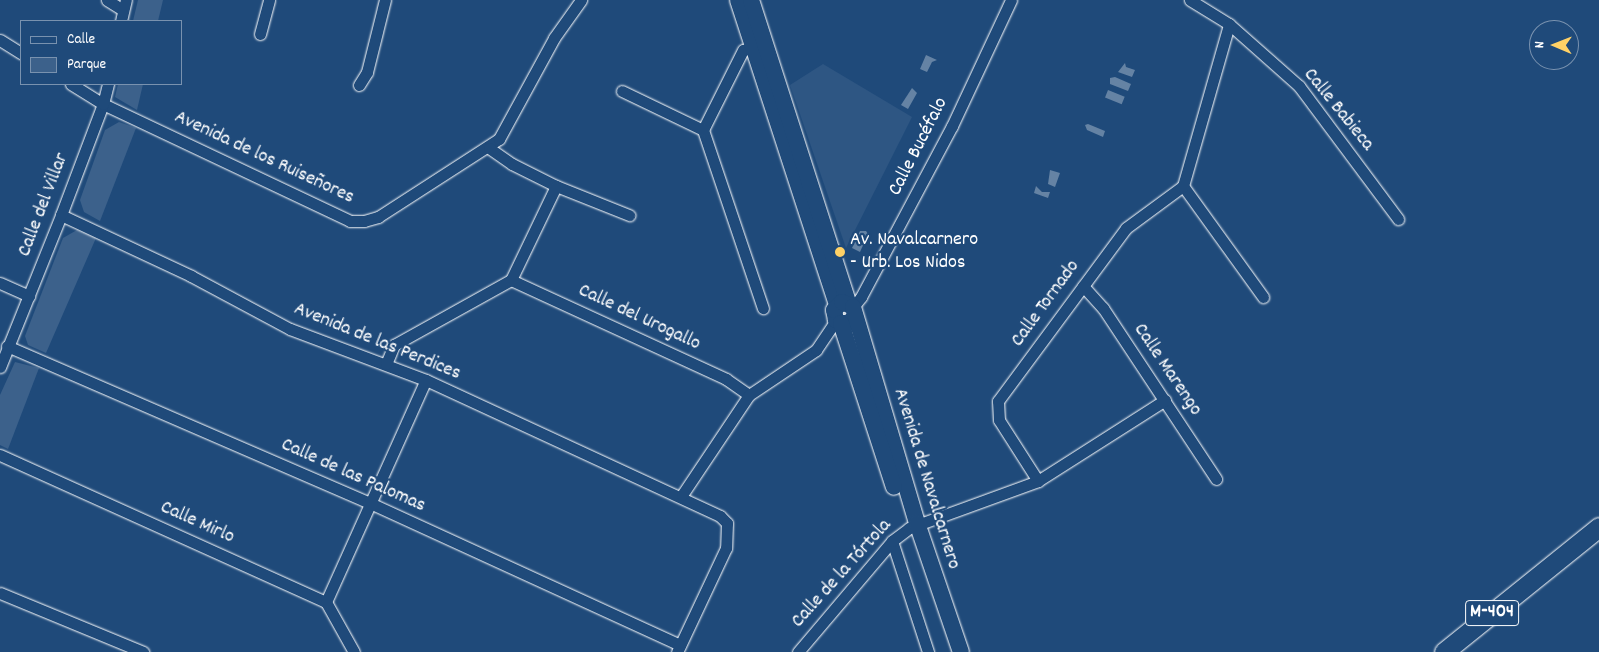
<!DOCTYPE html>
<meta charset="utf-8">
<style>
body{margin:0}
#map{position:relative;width:1599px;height:652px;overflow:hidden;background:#1f4a7a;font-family:Dekko,sans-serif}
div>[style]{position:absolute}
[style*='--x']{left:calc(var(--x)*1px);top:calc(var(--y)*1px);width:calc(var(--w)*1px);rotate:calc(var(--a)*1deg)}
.built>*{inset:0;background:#2e5683}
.green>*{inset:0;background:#3c618b}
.water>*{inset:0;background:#6583a4;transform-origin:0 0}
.roads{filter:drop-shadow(0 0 1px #fff) drop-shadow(0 0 1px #fff)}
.street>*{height:11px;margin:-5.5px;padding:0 5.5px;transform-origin:5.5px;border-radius:5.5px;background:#1f4a7a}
.secondary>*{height:16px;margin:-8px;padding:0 8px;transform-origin:8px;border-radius:8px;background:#1f4a7a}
.primary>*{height:19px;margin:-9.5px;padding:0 9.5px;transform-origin:9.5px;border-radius:9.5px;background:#1f4a7a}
.dots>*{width:14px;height:14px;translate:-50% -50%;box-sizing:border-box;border:2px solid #1f4a7a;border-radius:50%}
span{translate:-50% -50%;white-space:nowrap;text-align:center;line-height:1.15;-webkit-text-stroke:4.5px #1f4a7a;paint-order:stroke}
.shield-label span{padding:1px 4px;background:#1f4a7a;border:1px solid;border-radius:4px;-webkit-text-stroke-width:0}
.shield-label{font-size:19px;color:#fff;font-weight:700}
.street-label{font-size:20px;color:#fff}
.poi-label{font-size:20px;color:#fff}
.left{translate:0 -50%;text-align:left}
.legend{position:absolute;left:20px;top:20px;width:162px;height:65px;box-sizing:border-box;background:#1f4a7a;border:1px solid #7992af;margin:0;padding:6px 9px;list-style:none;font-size:15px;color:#fff}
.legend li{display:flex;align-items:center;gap:10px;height:25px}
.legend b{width:25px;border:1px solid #7992af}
.north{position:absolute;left:1529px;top:20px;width:50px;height:50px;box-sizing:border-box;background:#1f4a7a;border:1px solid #7992af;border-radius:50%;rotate:271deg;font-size:14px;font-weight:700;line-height:20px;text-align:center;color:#fff}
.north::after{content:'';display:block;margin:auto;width:18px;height:22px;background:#ffd166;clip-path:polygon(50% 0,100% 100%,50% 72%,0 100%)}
</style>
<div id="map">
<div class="built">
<i style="clip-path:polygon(823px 64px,912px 117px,846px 248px,790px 85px)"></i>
</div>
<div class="green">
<i style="clip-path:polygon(138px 0,163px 0,158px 21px,133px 21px)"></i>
<i style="clip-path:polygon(118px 84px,143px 84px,137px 110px,115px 97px)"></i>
<i style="clip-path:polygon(119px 122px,136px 128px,100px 221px,84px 212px,80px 200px,105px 130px)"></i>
<i style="clip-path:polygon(77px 230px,96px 238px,46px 353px,28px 345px,25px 336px,63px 238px)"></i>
<i style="clip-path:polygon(15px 362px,39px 368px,8px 449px,0 445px,0 395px)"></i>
</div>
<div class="water">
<i style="clip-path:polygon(926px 55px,937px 60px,932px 62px,927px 72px,920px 69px)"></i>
<i style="clip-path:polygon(1125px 63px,1126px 67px,1135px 70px,1132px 77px,1118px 72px)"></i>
<i style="clip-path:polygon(1115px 77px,1131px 84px,1128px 91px,1110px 84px,1110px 78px)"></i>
<i style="clip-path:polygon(912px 88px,917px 93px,908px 109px,901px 105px)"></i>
<i style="left:1108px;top:90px;width:18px;height:8px;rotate:22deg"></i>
<i style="clip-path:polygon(1088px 124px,1105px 131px,1103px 137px,1087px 130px,1085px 125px)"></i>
<i style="clip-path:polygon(1050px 170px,1060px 173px,1055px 187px,1048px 184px)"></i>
<i style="clip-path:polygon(1036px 186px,1042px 192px,1050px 192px,1048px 198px,1034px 193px)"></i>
<i style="clip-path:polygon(860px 231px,866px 231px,868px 234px,860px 252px,852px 248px)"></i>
</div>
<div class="roads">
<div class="street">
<i style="--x:107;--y:0;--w:19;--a:32"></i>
<i style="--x:1190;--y:0;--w:46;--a:31.6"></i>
<i style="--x:1229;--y:24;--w:94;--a:41.5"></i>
<i style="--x:1299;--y:86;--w:166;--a:53.3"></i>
<i style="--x:121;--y:21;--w:22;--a:-77"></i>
<i style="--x:260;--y:34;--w:35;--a:-75"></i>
<i style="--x:0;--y:40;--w:25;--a:32"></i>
<i style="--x:759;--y:46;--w:16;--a:166"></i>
<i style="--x:743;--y:50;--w:89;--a:116.6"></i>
<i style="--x:703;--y:130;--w:188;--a:71.4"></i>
<i style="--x:71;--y:84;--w:38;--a:32"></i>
<i style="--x:103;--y:104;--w:273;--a:25.3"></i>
<i style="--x:350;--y:221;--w:14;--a:0"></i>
<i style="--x:364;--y:221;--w:15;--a:-16"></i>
<i style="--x:378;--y:217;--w:144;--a:-32.8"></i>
<i style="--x:499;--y:139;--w:115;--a:-61.4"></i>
<i style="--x:554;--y:38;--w:47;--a:-54.6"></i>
<i style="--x:359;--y:85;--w:15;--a:-58"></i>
<i style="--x:367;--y:72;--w:74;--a:-76"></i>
<i style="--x:622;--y:91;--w:90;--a:25.7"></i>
<i style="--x:489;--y:148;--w:28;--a:35"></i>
<i style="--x:512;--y:164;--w:49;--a:26.6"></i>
<i style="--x:556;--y:186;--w:79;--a:21.7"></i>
<i style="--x:1183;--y:186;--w:137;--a:54.2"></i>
<i style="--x:61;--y:215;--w:144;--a:25.1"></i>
<i style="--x:191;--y:276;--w:112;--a:28.2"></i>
<i style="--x:290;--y:329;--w:145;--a:20.6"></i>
<i style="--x:426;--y:380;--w:324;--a:24.8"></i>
<i style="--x:720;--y:516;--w:10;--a:45"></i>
<i style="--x:727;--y:523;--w:25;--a:92"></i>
<i style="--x:726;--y:548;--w:115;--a:115.2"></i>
<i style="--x:511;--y:280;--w:237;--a:24.7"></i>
<i style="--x:726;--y:379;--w:28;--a:35"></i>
<i style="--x:0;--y:283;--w:32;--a:24"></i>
<i style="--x:1083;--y:286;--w:30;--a:48"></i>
<i style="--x:1103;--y:308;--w:205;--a:56.5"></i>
<i style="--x:853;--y:307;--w:13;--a:-51"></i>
<i style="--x:861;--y:297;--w:194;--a:-62"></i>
<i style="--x:952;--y:126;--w:139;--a:-64.9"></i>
<i style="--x:7;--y:346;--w:395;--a:23.4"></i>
<i style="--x:370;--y:503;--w:341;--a:24.6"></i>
<i style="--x:386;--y:364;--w:21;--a:-67"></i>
<i style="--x:394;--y:345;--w:134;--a:-29.1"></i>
<i style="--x:511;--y:280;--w:104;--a:-64.4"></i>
<i style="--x:0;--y:367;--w:164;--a:-68.1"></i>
<i style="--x:61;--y:215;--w:119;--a:-69.3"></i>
<i style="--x:103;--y:104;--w:21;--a:-76"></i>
<i style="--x:1165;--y:400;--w:151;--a:147.5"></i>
<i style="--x:1038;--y:481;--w:72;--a:-122.6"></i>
<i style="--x:999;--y:420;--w:19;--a:-93"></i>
<i style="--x:998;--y:401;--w:215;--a:-53.5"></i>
<i style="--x:1126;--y:228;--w:71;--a:-36.4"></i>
<i style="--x:1183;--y:186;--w:168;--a:-74.1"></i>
<i style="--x:0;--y:455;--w:358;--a:24.3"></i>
<i style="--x:326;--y:602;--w:57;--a:60.8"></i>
<i style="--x:682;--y:495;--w:120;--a:-56.2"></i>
<i style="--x:749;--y:395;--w:81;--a:-33.9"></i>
<i style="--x:816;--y:350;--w:36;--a:-56"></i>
<i style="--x:892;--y:541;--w:117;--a:72"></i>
<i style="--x:0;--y:593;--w:155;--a:22.4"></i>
<i style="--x:326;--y:602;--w:243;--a:-65.8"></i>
<i style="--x:798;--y:652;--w:145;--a:-49.7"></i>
<i style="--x:892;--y:541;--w:21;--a:-37"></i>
<i style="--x:909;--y:528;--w:137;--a:-20"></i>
</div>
<div class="secondary">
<i style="--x:738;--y:0;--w:321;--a:72"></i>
<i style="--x:751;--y:0;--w:318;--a:72.2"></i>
<i style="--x:854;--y:317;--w:8;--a:130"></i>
<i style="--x:849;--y:323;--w:8;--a:180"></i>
<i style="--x:841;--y:323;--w:6;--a:-149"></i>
<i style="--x:836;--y:320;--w:10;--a:-101"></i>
<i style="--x:834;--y:310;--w:11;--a:-45"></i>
<i style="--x:842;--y:302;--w:12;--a:24"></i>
<i style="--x:853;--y:307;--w:225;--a:73.5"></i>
<i style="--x:917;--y:523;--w:136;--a:71.2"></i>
<i style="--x:841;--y:323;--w:172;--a:72.1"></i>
</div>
<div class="primary">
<i style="--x:1444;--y:652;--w:199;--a:-38.9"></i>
</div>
</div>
<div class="dots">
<i style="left:840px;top:252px;background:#ffd166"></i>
</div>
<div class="shield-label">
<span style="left:1492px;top:613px">M-404</span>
</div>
<div class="street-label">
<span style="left:1338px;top:110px;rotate:51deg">Calle Babieca</span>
<span style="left:919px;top:147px;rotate:-63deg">Calle Bucéfalo</span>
<span style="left:264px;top:158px;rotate:25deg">Avenida de los Ruiseñores</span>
<span style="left:44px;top:205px;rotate:-69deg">Calle del Villar</span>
<span style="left:1046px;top:304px;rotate:-54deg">Calle Tornado</span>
<span style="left:639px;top:318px;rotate:25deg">Calle del Urogallo</span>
<span style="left:377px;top:342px;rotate:22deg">Avenida de las Perdices</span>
<span style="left:1167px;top:370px;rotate:56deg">Calle Marengo</span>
<span style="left:353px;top:476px;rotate:24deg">Calle de las Palomas</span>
<span style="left:926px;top:479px;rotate:73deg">Avenida de Navalcarnero</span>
<span style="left:197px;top:523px;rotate:24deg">Calle Mirlo</span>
<span style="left:842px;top:574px;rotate:-48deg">Calle de la Tórtola</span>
</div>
<div class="poi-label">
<span class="left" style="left:850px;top:252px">Av. Navalcarnero<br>- Urb. Los Nidos</span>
</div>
<ul class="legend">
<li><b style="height:6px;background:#1f4a7a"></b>Calle</li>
<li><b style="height:14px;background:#3c618b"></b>Parque</li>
</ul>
<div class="north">N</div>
</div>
